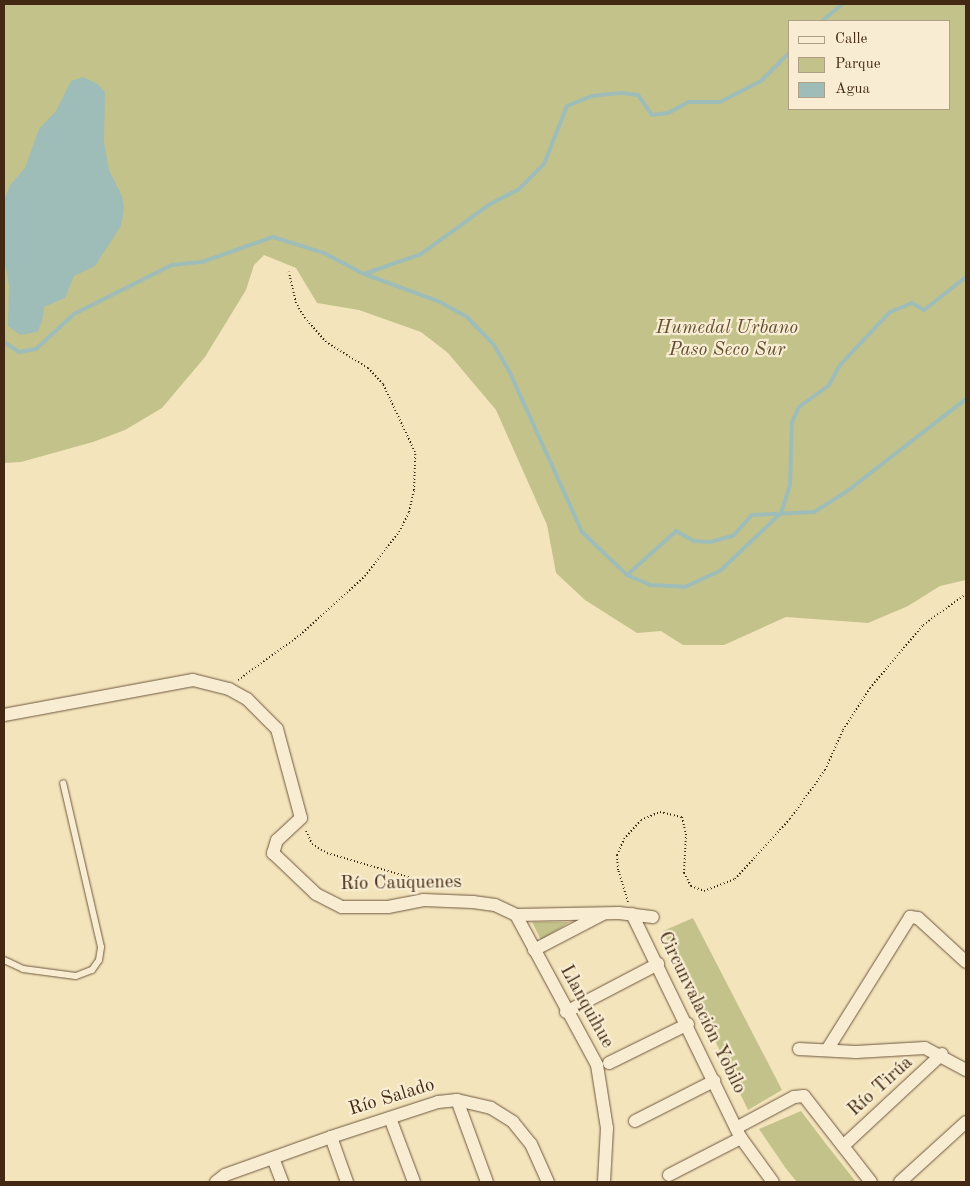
<!DOCTYPE html>
<meta charset="utf-8">
<style>
body{margin:0}
#map{position:relative;width:970px;height:1186px;overflow:hidden;background:#f4e4bc;font-family:"Old Standard TT",serif}
div>[style]{position:absolute}
[style*='--x']{left:calc(var(--x)*1px);top:calc(var(--y)*1px);width:calc(var(--w)*1px);rotate:calc(var(--a)*1deg)}
.green>*{inset:0;background:#c3c28b}
.water>*{inset:0;background:#9ebdb8}
.stream>*{height:4px;margin:-2px;padding:0 2px;transform-origin:2px;border-radius:2px;background:#9ebdb8}
.path>*{height:2px;margin-top:-1px;transform-origin:0;background:repeating-linear-gradient(90deg,#432914 0 1px,transparent 0 3.5px)}
.roads{filter:drop-shadow(0 0 1px #6f583e) drop-shadow(0 0 1px #6f583e)}
.service>*{height:6px;margin:-3px;padding:0 3px;transform-origin:3px;border-radius:3px;background:#f8edd3}
.minor>*{height:12px;margin:-6px;padding:0 6px;transform-origin:6px;border-radius:6px;background:#f8edd3}
span{translate:-50% -50%;white-space:nowrap;text-align:center;line-height:1.15;-webkit-text-stroke:4.5px #f8edd3;paint-order:stroke}
.park-label{font-size:19px;color:#634f32;font-style:italic}
.street-label{font-size:19px;color:#432914}
.frame{position:absolute;inset:0;border:5px solid #432914;pointer-events:none}
.legend{position:absolute;left:788px;top:20px;width:162px;height:90px;box-sizing:border-box;background:#f8edd3;border:1px solid #b09f87;margin:0;padding:6px 9px;list-style:none;font-size:15px;color:#432914}
.legend li{display:flex;align-items:center;gap:10px;height:25px}
.legend b{width:25px;border:1px solid #b09f87}
</style>
<div id="map">
<div class="green">
<i style="clip-path:polygon(evenodd,4px 4px,966px 4px,966px 580px,940px 586px,908px 606px,868px 623px,786px 617px,724px 645px,683px 645px,661px 631px,637px 633px,585px 600px,556px 573px,547px 525px,496px 410px,448px 353px,421px 332px,359px 310px,317px 303px,296px 268px,264px 255px,254px 265px,246px 290px,205px 357px,162px 408px,125px 430px,93px 442px,21px 462px,4px 463px,4px 4px,789px 21px,949px 21px,949px 109px,789px 109px,789px 21px)"></i>
<i style="clip-path:polygon(693px 918px,782px 1090px,748px 1110px,663px 931px)"></i>
<i style="clip-path:polygon(532px 922px,570px 922px,541px 940px)"></i>
<i style="clip-path:polygon(801px 1111px,826px 1144px,856px 1182px,797px 1182px,787px 1170px,759px 1129px)"></i>
</div>
<div class="water">
<i style="clip-path:polygon(83px 77px,98px 84px,105px 92px,104px 142px,109px 170px,122px 196px,124px 210px,121px 226px,95px 266px,74px 276px,65px 298px,44px 307px,42px 322px,37px 332px,20px 335px,8px 326px,9px 286px,4px 257px,5px 198px,10px 185px,25px 168px,39px 129px,56px 111px,71px 81px)"></i>
</div>
<div class="stream">
<i style="--x:822;--y:21;--w:26;--a:-40"></i>
<i style="--x:364;--y:274;--w:60;--a:-19.3"></i>
<i style="--x:421;--y:254;--w:85;--a:-35.9"></i>
<i style="--x:490;--y:204;--w:31;--a:-27"></i>
<i style="--x:518;--y:190;--w:37;--a:-45"></i>
<i style="--x:544;--y:164;--w:62;--a:-68.4"></i>
<i style="--x:567;--y:106;--w:27;--a:-22"></i>
<i style="--x:592;--y:96;--w:30;--a:-6"></i>
<i style="--x:622;--y:93;--w:16;--a:7"></i>
<i style="--x:638;--y:95;--w:24;--a:55"></i>
<i style="--x:652;--y:115;--w:16;--a:-7"></i>
<i style="--x:668;--y:113;--w:24;--a:-28"></i>
<i style="--x:689;--y:102;--w:31;--a:0"></i>
<i style="--x:720;--y:102;--w:46;--a:-27.1"></i>
<i style="--x:761;--y:81;--w:40;--a:-45"></i>
<i style="--x:4;--y:342;--w:18;--a:34"></i>
<i style="--x:19;--y:352;--w:17;--a:-10"></i>
<i style="--x:36;--y:349;--w:52;--a:-42.6"></i>
<i style="--x:74;--y:314;--w:110;--a:-26.6"></i>
<i style="--x:172;--y:265;--w:30;--a:-6"></i>
<i style="--x:202;--y:262;--w:75;--a:-19.4"></i>
<i style="--x:273;--y:237;--w:53;--a:17.4"></i>
<i style="--x:324;--y:253;--w:45;--a:27.7"></i>
<i style="--x:364;--y:274;--w:81;--a:20.2"></i>
<i style="--x:440;--y:302;--w:31;--a:29"></i>
<i style="--x:467;--y:317;--w:39;--a:46"></i>
<i style="--x:494;--y:345;--w:32;--a:60"></i>
<i style="--x:510;--y:373;--w:175;--a:65.6"></i>
<i style="--x:582;--y:532;--w:62;--a:43.7"></i>
<i style="--x:627;--y:575;--w:25;--a:23"></i>
<i style="--x:650;--y:585;--w:35;--a:3"></i>
<i style="--x:685;--y:587;--w:38;--a:-25"></i>
<i style="--x:720;--y:571;--w:84;--a:-43.6"></i>
<i style="--x:781;--y:513;--w:29;--a:-72"></i>
<i style="--x:790;--y:485;--w:63;--a:-88.2"></i>
<i style="--x:792;--y:422;--w:17;--a:-65"></i>
<i style="--x:799;--y:407;--w:37;--a:-36"></i>
<i style="--x:829;--y:385;--w:21;--a:-62"></i>
<i style="--x:839;--y:366;--w:74;--a:-46.6"></i>
<i style="--x:890;--y:312;--w:24;--a:-22"></i>
<i style="--x:912;--y:303;--w:14;--a:30"></i>
<i style="--x:924;--y:310;--w:53;--a:-38.2"></i>
<i style="--x:627;--y:575;--w:66;--a:-41.9"></i>
<i style="--x:676;--y:531;--w:21;--a:29"></i>
<i style="--x:694;--y:541;--w:16;--a:4"></i>
<i style="--x:710;--y:542;--w:24;--a:-15"></i>
<i style="--x:733;--y:536;--w:28;--a:-48"></i>
<i style="--x:752;--y:515;--w:62;--a:-2.8"></i>
<i style="--x:814;--y:512;--w:38;--a:-32"></i>
<i style="--x:846;--y:492;--w:152;--a:-37.8"></i>
</div>
<div class="path">
<i style="--x:238;--y:680;--w:77;--a:-36"></i>
<i style="--x:300;--y:635;--w:88;--a:-42.2"></i>
<i style="--x:365;--y:576;--w:56;--a:-52.3"></i>
<i style="--x:399;--y:532;--w:22;--a:-63"></i>
<i style="--x:409;--y:512;--w:23;--a:-77"></i>
<i style="--x:414;--y:490;--w:38;--a:-88"></i>
<i style="--x:415;--y:452;--w:75;--a:-115.2"></i>
<i style="--x:383;--y:384;--w:22;--a:-133"></i>
<i style="--x:368;--y:368;--w:49;--a:-148.2"></i>
<i style="--x:326;--y:342;--w:32;--a:-131"></i>
<i style="--x:305;--y:318;--w:17;--a:-121"></i>
<i style="--x:296;--y:303;--w:32;--a:-103"></i>
<i style="--x:306;--y:831;--w:14;--a:65"></i>
<i style="--x:312;--y:844;--w:17;--a:31"></i>
<i style="--x:327;--y:853;--w:89;--a:16.4"></i>
<i style="--x:412;--y:878;--w:14;--a:39"></i>
<i style="--x:628;--y:902;--w:34;--a:-107"></i>
<i style="--x:618;--y:870;--w:15;--a:-94"></i>
<i style="--x:617;--y:855;--w:17;--a:-66"></i>
<i style="--x:624;--y:839;--w:25;--a:-48"></i>
<i style="--x:641;--y:820;--w:21;--a:-23"></i>
<i style="--x:660;--y:812;--w:23;--a:13"></i>
<i style="--x:682;--y:817;--w:17;--a:77"></i>
<i style="--x:686;--y:834;--w:39;--a:93"></i>
<i style="--x:684;--y:873;--w:15;--a:62"></i>
<i style="--x:691;--y:886;--w:14;--a:21"></i>
<i style="--x:704;--y:891;--w:33;--a:-21"></i>
<i style="--x:735;--y:879;--w:81;--a:-47.5"></i>
<i style="--x:790;--y:819;--w:60;--a:-54.5"></i>
<i style="--x:825;--y:770;--w:44;--a:-65.8"></i>
<i style="--x:843;--y:730;--w:50;--a:-57.3"></i>
<i style="--x:870;--y:688;--w:82;--a:-49.9"></i>
<i style="--x:923;--y:625;--w:53;--a:-35.8"></i>
</div>
<div class="roads">
<div class="service">
<i style="--x:4;--y:960;--w:21;--a:25"></i>
<i style="--x:23;--y:969;--w:53;--a:7.5"></i>
<i style="--x:76;--y:976;--w:17;--a:-21"></i>
<i style="--x:92;--y:970;--w:12;--a:-55"></i>
<i style="--x:99;--y:960;--w:13;--a:-81"></i>
<i style="--x:101;--y:947;--w:168;--a:-103"></i>
</div>
<div class="minor">
<i style="--x:4;--y:715;--w:192;--a:-10.5"></i>
<i style="--x:193;--y:680;--w:37;--a:14"></i>
<i style="--x:229;--y:689;--w:21;--a:29"></i>
<i style="--x:247;--y:699;--w:42;--a:45"></i>
<i style="--x:277;--y:729;--w:92;--a:74.9"></i>
<i style="--x:301;--y:818;--w:33;--a:137"></i>
<i style="--x:277;--y:840;--w:14;--a:107"></i>
<i style="--x:273;--y:853;--w:59;--a:43.6"></i>
<i style="--x:316;--y:894;--w:29;--a:27"></i>
<i style="--x:342;--y:907;--w:46;--a:0"></i>
<i style="--x:388;--y:907;--w:36;--a:-11"></i>
<i style="--x:423;--y:900;--w:50;--a:2.3"></i>
<i style="--x:473;--y:902;--w:22;--a:8"></i>
<i style="--x:495;--y:905;--w:23;--a:25"></i>
<i style="--x:632;--y:914;--w:249;--a:64.1"></i>
<i style="--x:741;--y:1138;--w:54;--a:54"></i>
<i style="--x:516;--y:915;--w:170;--a:61.6"></i>
<i style="--x:597;--y:1065;--w:64;--a:81"></i>
<i style="--x:607;--y:1128;--w:54;--a:93.2"></i>
<i style="--x:516;--y:915;--w:103;--a:-1.1"></i>
<i style="--x:619;--y:913;--w:34;--a:7"></i>
<i style="--x:534;--y:950;--w:78;--a:-27.6"></i>
<i style="--x:566;--y:1012;--w:104;--a:-27.6"></i>
<i style="--x:799;--y:1049;--w:57;--a:3"></i>
<i style="--x:856;--y:1052;--w:69;--a:-3.3"></i>
<i style="--x:925;--y:1048;--w:47;--a:28.2"></i>
<i style="--x:827;--y:1050;--w:157;--a:-58"></i>
<i style="--x:910;--y:917;--w:8;--a:7"></i>
<i style="--x:918;--y:918;--w:65;--a:42.5"></i>
<i style="--x:609;--y:1063;--w:88;--a:-26.3"></i>
<i style="--x:457;--y:1100;--w:87;--a:69.9"></i>
<i style="--x:390;--y:1118;--w:68;--a:69.4"></i>
<i style="--x:635;--y:1121;--w:89;--a:-26.9"></i>
<i style="--x:736;--y:1128;--w:66;--a:-28.1"></i>
<i style="--x:794;--y:1097;--w:10;--a:-6"></i>
<i style="--x:804;--y:1096;--w:109;--a:52.1"></i>
<i style="--x:331;--y:1137;--w:48;--a:70.4"></i>
<i style="--x:843;--y:1146;--w:135;--a:-42.9"></i>
<i style="--x:273;--y:1158;--w:26;--a:69"></i>
<i style="--x:669;--y:1175;--w:81;--a:-27.2"></i>
<i style="--x:216;--y:1182;--w:11;--a:-38"></i>
<i style="--x:225;--y:1175;--w:113;--a:-19.7"></i>
<i style="--x:331;--y:1137;--w:113;--a:-18.1"></i>
<i style="--x:438;--y:1102;--w:19;--a:-6"></i>
<i style="--x:457;--y:1100;--w:35;--a:13"></i>
<i style="--x:491;--y:1108;--w:26;--a:32"></i>
<i style="--x:513;--y:1122;--w:28;--a:51"></i>
<i style="--x:531;--y:1144;--w:42;--a:65.9"></i>
<i style="--x:900;--y:1182;--w:89;--a:-42.3"></i>
</div>
</div>
<div class="park-label">
<span style="left:727px;top:340px">Humedal Urbano<br>Paso Seco Sur</span>
</div>
<div class="street-label">
<span style="left:401px;top:884px;rotate:-1deg">Río Cauquenes</span>
<span style="left:586px;top:1007px;rotate:61deg">Llanquihue</span>
<span style="left:701px;top:1013px;rotate:64deg">Circunvalación Yobilo</span>
<span style="left:881px;top:1087px;rotate:-42deg">Río Tirúa</span>
<span style="left:392px;top:1098px;rotate:-17deg">Río Salado</span>
</div>
<div class="frame"></div>
<ul class="legend">
<li><b style="height:6px;background:#f8edd3"></b>Calle</li>
<li><b style="height:14px;background:#c3c28b"></b>Parque</li>
<li><b style="height:14px;background:#9ebdb8"></b>Agua</li>
</ul>
</div>
